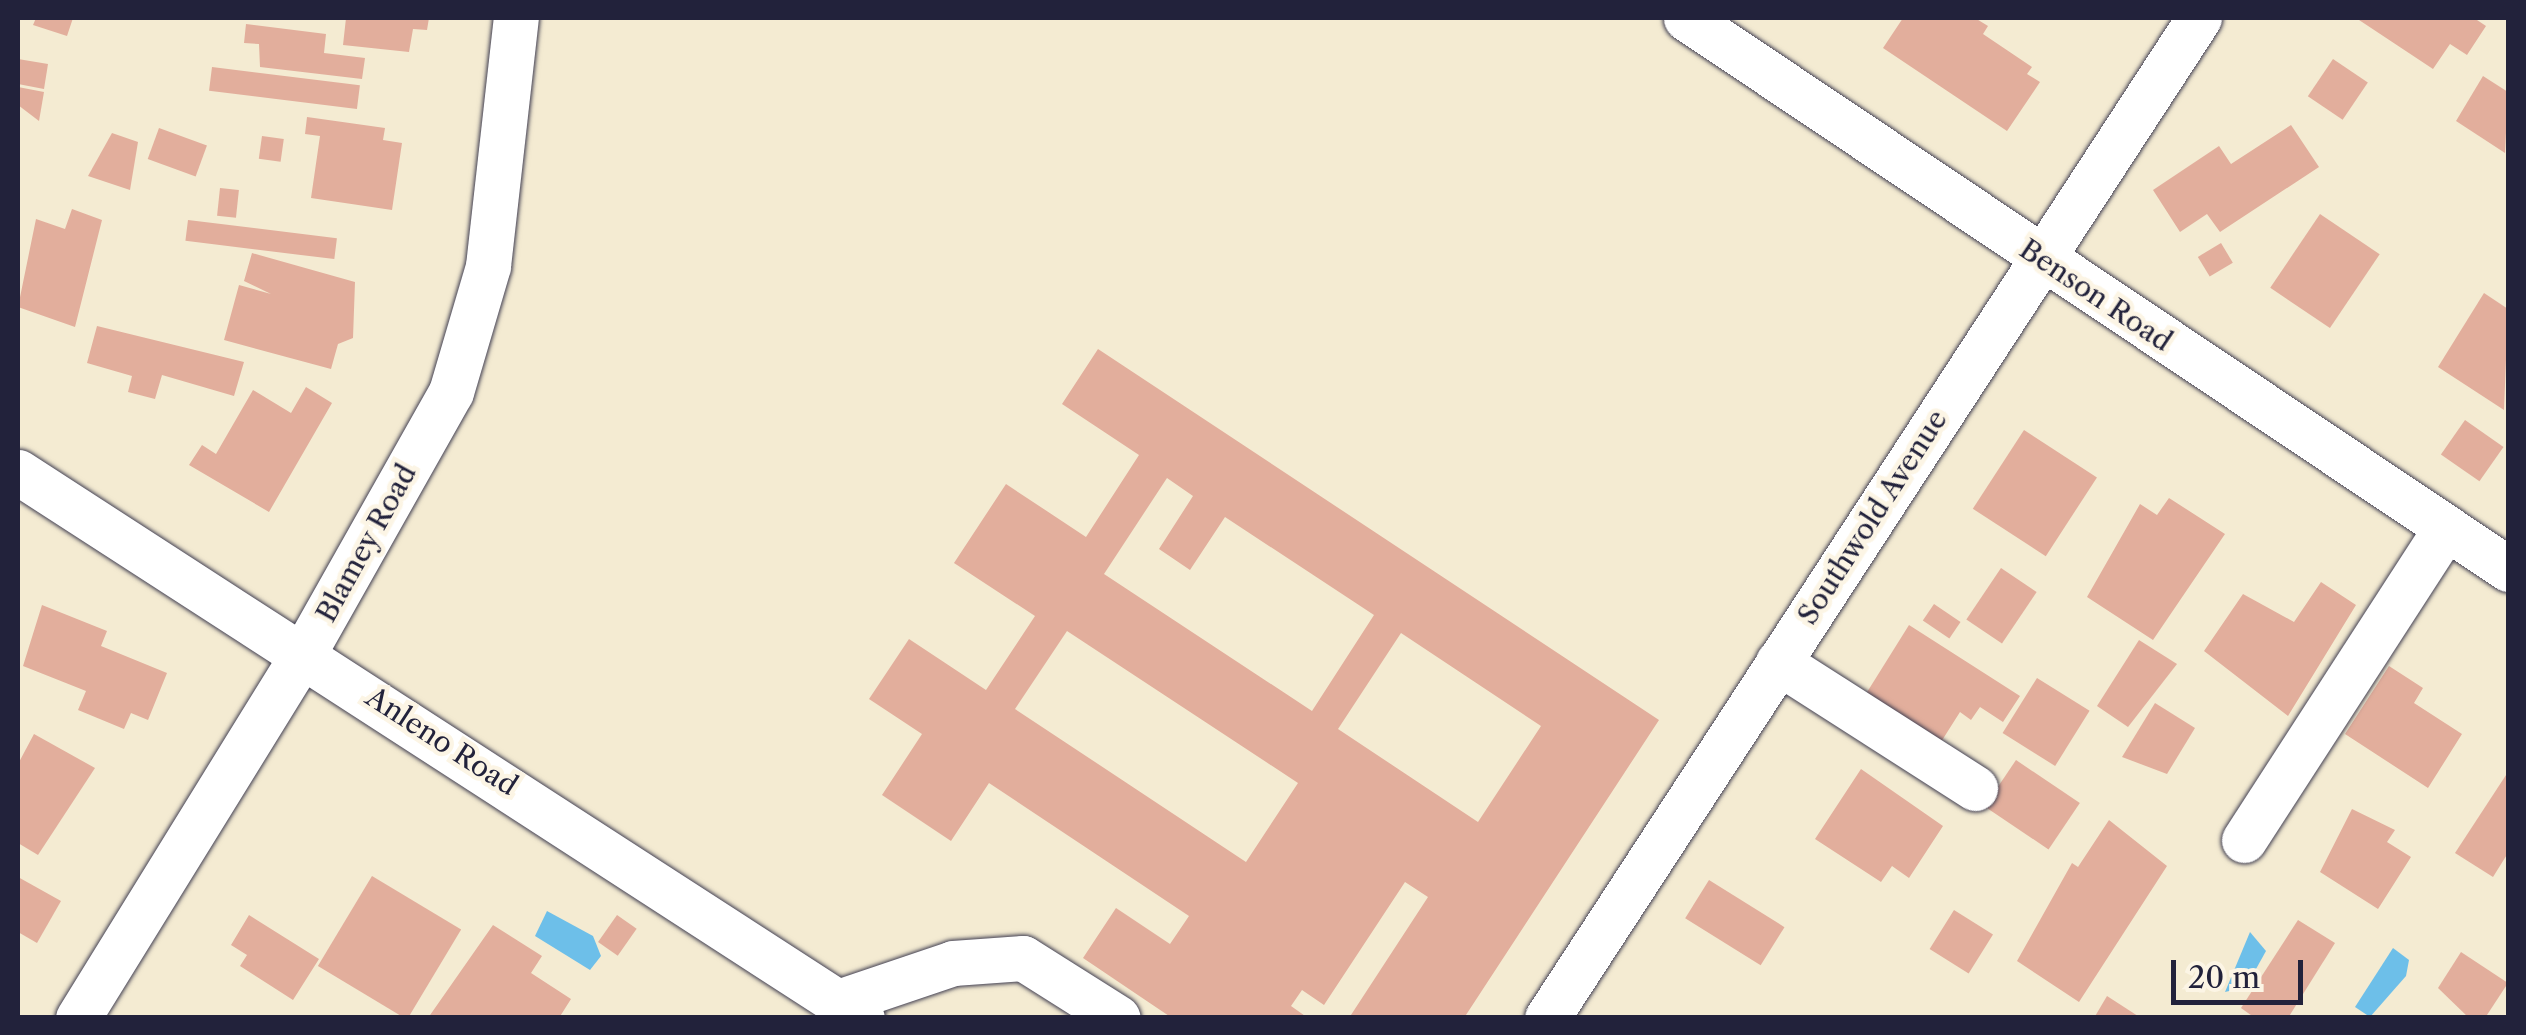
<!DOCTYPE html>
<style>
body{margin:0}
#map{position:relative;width:2526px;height:1035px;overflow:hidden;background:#f4ebd2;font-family:"Libre Caslon Text",serif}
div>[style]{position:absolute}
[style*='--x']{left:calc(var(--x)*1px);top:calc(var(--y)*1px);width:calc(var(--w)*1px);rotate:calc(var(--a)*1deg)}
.water>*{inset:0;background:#6dbfe9}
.building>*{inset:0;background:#e2ae9c;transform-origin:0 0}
.roads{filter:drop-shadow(0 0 2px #424052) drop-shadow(0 0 2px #424052)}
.minor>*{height:45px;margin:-22.5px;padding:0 22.5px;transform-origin:22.5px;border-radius:22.5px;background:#fff}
span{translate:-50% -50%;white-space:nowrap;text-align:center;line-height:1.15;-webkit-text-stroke:9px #fcf5e5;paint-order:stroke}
.street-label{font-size:28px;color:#22223b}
.frame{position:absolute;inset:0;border:20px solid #22223b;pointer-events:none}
.scale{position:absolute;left:2171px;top:960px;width:132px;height:45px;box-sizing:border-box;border:5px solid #22223b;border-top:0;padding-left:12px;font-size:30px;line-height:35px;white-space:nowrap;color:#22223b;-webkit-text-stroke:8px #fcf5e5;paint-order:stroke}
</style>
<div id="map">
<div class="water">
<i style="clip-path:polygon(547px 911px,593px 936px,601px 956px,590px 970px,535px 936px)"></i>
<i style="clip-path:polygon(2250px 932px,2266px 951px,2246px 987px,2225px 992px)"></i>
<i style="clip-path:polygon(2393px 948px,2409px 960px,2406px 976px,2370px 1017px,2355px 1007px)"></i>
</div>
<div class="building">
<i style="clip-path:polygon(36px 18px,73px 18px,67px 36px,33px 25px)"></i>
<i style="clip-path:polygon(346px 18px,429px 18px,427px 30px,413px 29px,409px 52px,343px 45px)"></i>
<i style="clip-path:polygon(1903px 18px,1975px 18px,1988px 26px,1983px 34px,2032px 67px,2027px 74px,2040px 82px,2007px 131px,1883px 48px)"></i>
<i style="clip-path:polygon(2356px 18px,2474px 18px,2486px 26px,2467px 55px,2450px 44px,2433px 69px)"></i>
<i style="clip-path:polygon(246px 24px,326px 34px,324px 53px,365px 58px,362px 79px,260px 67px,259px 44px,244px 43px)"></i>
<i style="clip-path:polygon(18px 59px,48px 64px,44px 89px,18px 84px)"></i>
<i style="left:2333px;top:59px;width:42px;height:45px;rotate:34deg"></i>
<i style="left:212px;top:67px;width:149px;height:24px;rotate:7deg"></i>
<i style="clip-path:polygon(2483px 76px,2508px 92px,2505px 153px,2456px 121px)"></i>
<i style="clip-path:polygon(18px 87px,44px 92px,39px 121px,18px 105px)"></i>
<i style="clip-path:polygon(307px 117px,385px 128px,383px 140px,402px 143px,392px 210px,311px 198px,320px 136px,305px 134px)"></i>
<i style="clip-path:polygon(2291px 125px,2319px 167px,2220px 232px,2207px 214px,2180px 232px,2153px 190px,2219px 146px,2231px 164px)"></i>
<i style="left:159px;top:128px;width:51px;height:33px;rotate:20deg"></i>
<i style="clip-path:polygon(112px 133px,138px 142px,130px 190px,88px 176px)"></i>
<i style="left:262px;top:136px;width:22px;height:23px;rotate:8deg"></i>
<i style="left:220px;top:188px;width:19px;height:28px;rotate:6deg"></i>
<i style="clip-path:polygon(72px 209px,102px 220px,75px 327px,18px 307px,36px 219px,65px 229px)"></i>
<i style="left:2320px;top:214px;width:72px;height:89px;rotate:34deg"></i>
<i style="left:188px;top:220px;width:150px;height:21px;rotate:7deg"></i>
<i style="left:2221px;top:243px;width:23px;height:27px;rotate:59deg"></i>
<i style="clip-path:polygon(252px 253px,355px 282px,353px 338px,338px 344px,331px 369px,224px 340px,239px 285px,271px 294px,244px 281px)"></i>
<i style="clip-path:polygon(2484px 293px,2508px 309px,2504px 410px,2438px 367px)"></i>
<i style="clip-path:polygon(97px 326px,244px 362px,234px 396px,162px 375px,155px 399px,128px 392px,132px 376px,87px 363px)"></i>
<i style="clip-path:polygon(evenodd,1098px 349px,1659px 720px,1464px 1018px,1349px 1018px,1428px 897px,1405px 882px,1324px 1005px,1302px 990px,1291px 1006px,1308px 1018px,1172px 1018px,1083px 958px,1116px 908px,1170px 944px,1189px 916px,989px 783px,951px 841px,882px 795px,922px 734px,869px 699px,909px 639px,986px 690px,1035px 616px,954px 563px,1006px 484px,1086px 537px,1139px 455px,1062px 404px,1098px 349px,1167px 478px,1193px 496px,1159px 549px,1190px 570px,1225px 517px,1374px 615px,1312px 711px,1104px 574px,1167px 478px,1098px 349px,1067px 631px,1298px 783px,1246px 862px,1015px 709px,1067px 631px,1098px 349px,1401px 633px,1541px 726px,1478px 822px,1338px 729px,1401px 633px)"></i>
<i style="clip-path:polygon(306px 387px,332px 403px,269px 512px,189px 465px,202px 445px,216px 454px,253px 390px,291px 413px)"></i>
<i style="left:2465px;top:420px;width:47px;height:42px;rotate:35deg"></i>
<i style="left:2024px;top:430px;width:87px;height:94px;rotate:33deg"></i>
<i style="clip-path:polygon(2169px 498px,2225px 534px,2153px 640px,2087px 597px,2140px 504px,2157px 515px)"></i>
<i style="left:2001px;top:568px;width:43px;height:62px;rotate:34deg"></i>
<i style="clip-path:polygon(2321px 582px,2356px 605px,2288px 716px,2204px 651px,2243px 594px,2294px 622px)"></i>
<i style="left:1934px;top:604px;width:32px;height:20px;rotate:34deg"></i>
<i style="clip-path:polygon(42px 605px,107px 631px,101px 646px,167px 673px,148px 720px,131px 713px,124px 729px,78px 710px,86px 691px,23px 666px)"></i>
<i style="clip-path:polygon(1909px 625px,2020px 696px,2003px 722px,1980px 707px,1971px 720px,1960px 712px,1934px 753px,1859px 705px)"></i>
<i style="clip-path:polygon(2139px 640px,2177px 664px,2128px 727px,2097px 706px)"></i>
<i style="clip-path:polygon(2389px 666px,2423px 688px,2414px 703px,2462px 734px,2428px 788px,2345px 734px)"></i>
<i style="left:2037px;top:678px;width:62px;height:65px;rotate:32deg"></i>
<i style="clip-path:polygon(2155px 703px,2195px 728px,2167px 774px,2122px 757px)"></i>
<i style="clip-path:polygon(34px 734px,95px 768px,38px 855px,18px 843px,18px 764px)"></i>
<i style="left:2016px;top:760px;width:77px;height:56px;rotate:34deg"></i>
<i style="clip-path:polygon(1861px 769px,1943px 826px,1909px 878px,1892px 866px,1881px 882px,1815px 839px)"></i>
<i style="clip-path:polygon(2508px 772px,2508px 853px,2493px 877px,2455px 853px)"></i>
<i style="clip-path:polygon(2352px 809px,2395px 830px,2387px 842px,2411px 857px,2378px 909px,2320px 872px)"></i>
<i style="clip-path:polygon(2109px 820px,2167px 866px,2079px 1002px,2017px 961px,2072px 863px,2078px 867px)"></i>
<i style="left:372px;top:876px;width:104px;height:105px;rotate:31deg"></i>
<i style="clip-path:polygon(18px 877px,61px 901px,37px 943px,18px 932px)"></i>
<i style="left:1709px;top:880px;width:89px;height:45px;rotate:32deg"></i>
<i style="left:1954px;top:910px;width:46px;height:46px;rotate:32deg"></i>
<i style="clip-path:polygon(249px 915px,319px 959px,293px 1000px,240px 966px,247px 955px,231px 945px)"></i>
<i style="left:617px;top:915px;width:24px;height:33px;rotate:35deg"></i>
<i style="clip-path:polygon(2298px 920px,2335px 943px,2288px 1018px,2255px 1018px,2241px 1008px)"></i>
<i style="clip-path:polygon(493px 925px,542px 956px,531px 973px,571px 999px,559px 1018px,428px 1018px)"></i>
<i style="clip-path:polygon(2461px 952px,2508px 983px,2485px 1018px,2469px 1018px,2438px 988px)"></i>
<i style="clip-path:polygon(2107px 996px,2141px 1018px,2094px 1018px)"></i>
</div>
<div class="roads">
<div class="minor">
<i style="--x:1686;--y:18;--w:990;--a:33.83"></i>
<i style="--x:18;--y:472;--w:1005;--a:32.9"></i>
<i style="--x:1778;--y:662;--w:234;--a:32.6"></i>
<i style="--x:2244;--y:840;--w:372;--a:-57.1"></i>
<i style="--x:838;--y:1002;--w:121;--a:-18.7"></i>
<i style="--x:953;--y:963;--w:70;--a:-4.1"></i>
<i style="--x:1023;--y:958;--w:112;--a:32.3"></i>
<i style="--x:78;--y:1018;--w:432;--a:-58.3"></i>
<i style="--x:305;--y:651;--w:297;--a:-60.6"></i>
<i style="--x:451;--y:392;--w:131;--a:-73.6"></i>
<i style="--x:488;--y:266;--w:250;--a:-83.6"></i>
<i style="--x:1547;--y:1018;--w:1194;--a:-56.9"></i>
</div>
</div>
<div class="street-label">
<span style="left:2096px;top:295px;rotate:34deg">Benson Road</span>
<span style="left:1872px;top:517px;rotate:-57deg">Southwold Avenue</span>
<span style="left:366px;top:543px;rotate:-61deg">Blamey Road</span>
<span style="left:442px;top:741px;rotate:33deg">Anleno Road</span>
</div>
<div class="frame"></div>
<div class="scale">20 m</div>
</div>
